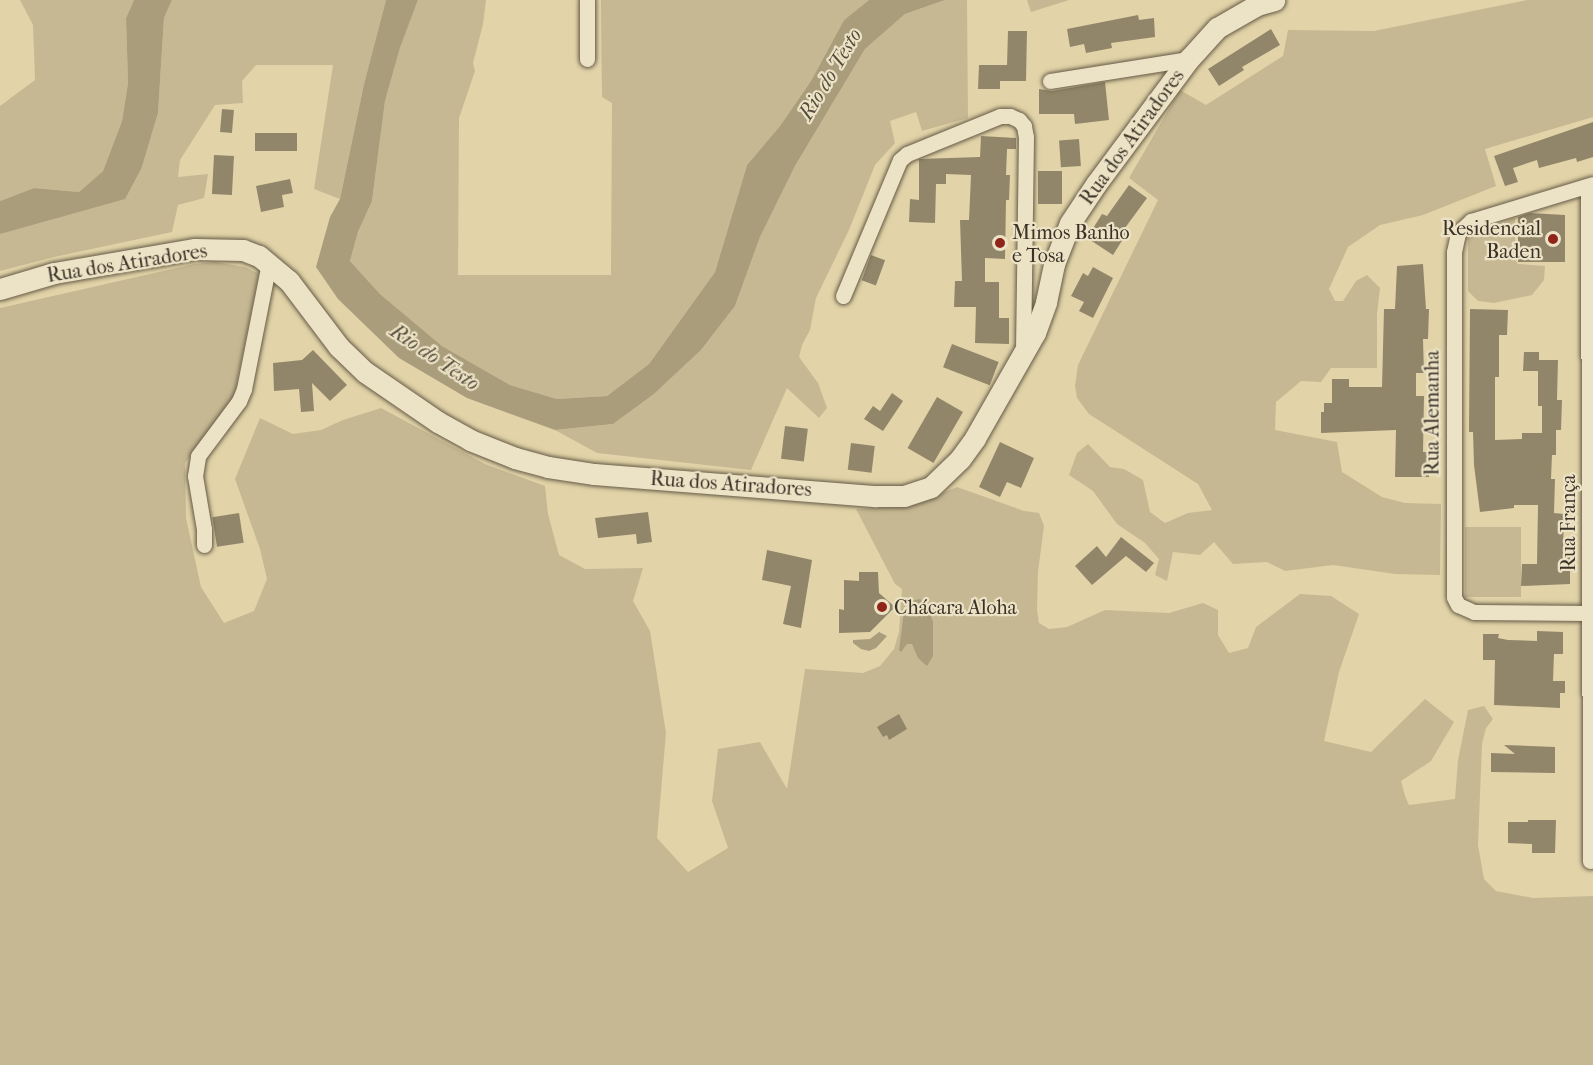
<!DOCTYPE html>
<meta charset="utf-8">
<style>
body{margin:0}
#map{position:relative;width:1593px;height:1065px;overflow:hidden;background:#e2d4a8;font-family:"IM FELL French Canon",serif}
div>[style]{position:absolute}
[style*='--x']{left:calc(var(--x)*1px);top:calc(var(--y)*1px);width:calc(var(--w)*1px);rotate:calc(var(--a)*1deg)}
.green>*{inset:0;background:#c6b892;transform-origin:0 0}
.water>*{inset:0;background:#a99d7c}
.building>*{inset:0;background:#92866a;transform-origin:0 0}
.roads{filter:drop-shadow(0 0 2px #655a47) drop-shadow(0 0 2px #655a47)}
.street>*{height:15px;margin:-7.5px;padding:0 7.5px;transform-origin:7.5px;border-radius:7.5px;background:#ece3c6}
.secondary>*{height:21px;margin:-10.5px;padding:0 10.5px;transform-origin:10.5px;border-radius:10.5px;background:#ece3c6}
.dots>*{width:16px;height:16px;translate:-50% -50%;box-sizing:border-box;border:3px solid #ece3c6;border-radius:50%}
span{translate:-50% -50%;white-space:nowrap;text-align:center;line-height:1.15;-webkit-text-stroke:4.5px #ece3c6;paint-order:stroke}
.street-label{font-size:20px;color:#3b3127}
.poi-label{font-size:20px;color:#3b3127}
.right{translate:-100% -50%;text-align:right}
.left{translate:0 -50%;text-align:left}
.water-label{font-size:21px;color:#564c3c;font-style:italic}
</style>
<div id="map">
<div class="green">
<i style="clip-path:polygon(20px 0,134px 0,126px 18px,128px 83px,122px 121px,103px 171px,79px 192px,34px 188px,0 201px,0 106px,35px 80px,33px 25px)"></i>
<i style="clip-path:polygon(172px 0,386px 0,364px 84px,340px 199px,314px 189px,333px 65px,256px 65px,242px 81px,243px 103px,215px 105px,180px 160px,178px 177px,208px 174px,204px 198px,178px 205px,172px 232px,54px 257px,0 271px,0 234px,142px 167px,158px 113px,164px 18px)"></i>
<i style="clip-path:polygon(418px 0,486px 0,483px 24px,473px 63px,475px 71px,459px 118px,458px 275px,611px 275px,612px 103px,602px 97px,601px 0,869px 0,844px 20px,811px 81px,780px 126px,747px 165px,715px 272px,649px 364px,607px 396px,557px 399px,510px 385px,442px 346px,380px 294px,350px 261px,358px 232px,372px 201px,385px 101px,400px 48px)"></i>
<i style="clip-path:polygon(945px 0,967px 0,968px 118px,922px 131px,916px 112px,890px 121px,895px 143px,875px 165px,849px 230px,816px 298px,810px 330px,802px 345px,799px 357px,818px 383px,827px 408px,819px 418px,787px 388px,751px 470px,597px 453px,555px 430px,613px 424px,654px 394px,701px 350px,735px 306px,760px 237px,795px 166px,865px 49px,905px 14px)"></i>
<i style="clip-path:polygon(1027px 0,1069px 0,1031px 12px)"></i>
<i style="clip-path:polygon(1527px 0,1593px 0,1593px 117px,1485px 149px,1496px 186px,1423px 215px,1380px 225px,1348px 247px,1329px 289px,1335px 301px,1343px 301px,1356px 281px,1367px 275px,1380px 288px,1377px 314px,1377px 368px,1331px 368px,1321px 382px,1301px 381px,1276px 402px,1275px 430px,1337px 442px,1342px 472px,1382px 497px,1405px 503px,1441px 504px,1440px 575px,1395px 574px,1333px 565px,1285px 571px,1267px 562px,1233px 564px,1214px 542px,1200px 555px,1173px 552px,1167px 581px,1155px 575px,1159px 559px,1145px 543px,1117px 524px,1093px 491px,1069px 475px,1077px 453px,1088px 444px,1110px 467px,1124px 469px,1143px 480px,1150px 512px,1165px 523px,1188px 513px,1212px 510px,1198px 484px,1089px 414px,1077px 398px,1075px 386px,1078px 365px,1158px 200px,1129px 178px,1180px 90px,1206px 105px,1283px 56px,1288px 30px,1374px 31px)"></i>
<i style="clip-path:polygon(1515px 218px,1515px 260px,1518px 264px,1545px 266px,1544px 280px,1532px 295px,1494px 303px,1478px 301px,1468px 291px,1468px 236px)"></i>
<i style="clip-path:polygon(215px 262px,245px 267px,259px 274px,234px 398px,185px 463px,186px 518px,201px 587px,224px 623px,254px 611px,267px 579px,260px 549px,235px 479px,260px 418px,293px 434px,321px 430px,343px 420px,381px 408px,485px 464px,545px 486px,548px 514px,559px 555px,585px 569px,643px 568px,633px 601px,650px 631px,666px 733px,657px 838px,688px 872px,728px 848px,712px 801px,718px 749px,760px 742px,787px 789px,805px 669px,863px 673px,880px 666px,894px 649px,899px 632px,902px 589px,895px 584px,856px 509px,909px 507px,957px 487px,1024px 511px,1039px 513px,1044px 526px,1038px 572px,1037px 609px,1039px 623px,1049px 629px,1067px 627px,1105px 610px,1169px 613px,1203px 603px,1218px 610px,1218px 635px,1229px 653px,1248px 648px,1256px 627px,1300px 594px,1331px 596px,1359px 614px,1339px 672px,1324px 741px,1371px 752px,1425px 699px,1454px 722px,1431px 761px,1401px 781px,1405px 796px,1409px 805px,1455px 799px,1458px 760px,1468px 710px,1484px 706px,1493px 719px,1486px 728px,1482px 744px,1478px 845px,1484px 879px,1496px 891px,1533px 898px,1593px 896px,1593px 1065px,0 1065px,0 308px,194px 264px)"></i>
<i style="left:1465px;top:527px;width:56px;height:70px"></i>
</div>
<div class="water">
<i style="clip-path:polygon(134px 0,172px 0,164px 18px,158px 113px,142px 167px,125px 199px,0 234px,0 201px,34px 188px,79px 192px,103px 171px,122px 121px,128px 83px,126px 18px)"></i>
<i style="clip-path:polygon(386px 0,418px 0,400px 48px,385px 101px,372px 201px,358px 232px,350px 261px,380px 294px,442px 346px,510px 385px,557px 399px,607px 396px,649px 364px,715px 272px,747px 165px,780px 126px,811px 81px,844px 20px,869px 0,945px 0,905px 14px,865px 49px,795px 166px,760px 237px,735px 306px,701px 350px,654px 394px,613px 424px,555px 430px,467px 398px,399px 358px,338px 299px,316px 267px,330px 217px,340px 199px,364px 84px)"></i>
<i style="clip-path:polygon(920px 599px,928px 607px,933px 622px,933px 656px,927px 666px,918px 658px,912px 644px,907px 644px,901px 652px,899px 650px,904px 612px,911px 601px)"></i>
<i style="clip-path:polygon(879px 632px,887px 636px,876px 648px,869px 651px,861px 649px,853px 643px,853px 640px,870px 639px)"></i>
</div>
<div class="building">
<i style="clip-path:polygon(1138px 15px,1139px 20px,1154px 18px,1155px 37px,1111px 43px,1112px 48px,1086px 53px,1084px 44px,1070px 47px,1067px 29px)"></i>
<i style="clip-path:polygon(1271px 29px,1280px 45px,1242px 67px,1244px 70px,1219px 86px,1208px 69px)"></i>
<i style="clip-path:polygon(1008px 31px,1027px 31px,1026px 81px,1000px 81px,1000px 89px,978px 89px,979px 65px,1007px 65px)"></i>
<i style="clip-path:polygon(1105px 82px,1109px 120px,1075px 124px,1074px 114px,1039px 114px,1039px 89px,1052px 91px)"></i>
<i style="left:222px;top:109px;width:12px;height:23px;rotate:5deg"></i>
<i style="clip-path:polygon(1593px 122px,1593px 157px,1577px 162px,1576px 158px,1539px 168px,1537px 160px,1513px 168px,1518px 182px,1505px 186px,1494px 156px)"></i>
<i style="left:255px;top:133px;width:42px;height:18px"></i>
<i style="clip-path:polygon(981px 136px,1016px 138px,1016px 149px,1007px 149px,1006px 175px,1010px 175px,1009px 200px,1006px 200px,1005px 259px,985px 258px,985px 282px,999px 282px,999px 318px,1009px 318px,1009px 344px,975px 343px,976px 307px,954px 307px,955px 281px,962px 281px,960px 220px,969px 220px,971px 175px,946px 174px,946px 184px,936px 184px,935px 223px,909px 222px,910px 199px,919px 200px,919px 159px,980px 157px)"></i>
<i style="left:1079px;top:139px;width:27px;height:20px;rotate:86deg"></i>
<i style="left:214px;top:155px;width:20px;height:39px;rotate:3deg"></i>
<i style="left:1038px;top:171px;width:24px;height:33px"></i>
<i style="clip-path:polygon(290px 179px,293px 193px,282px 195px,284px 207px,261px 212px,256px 186px)"></i>
<i style="clip-path:polygon(1129px 185px,1147px 198px,1125px 228px,1128px 231px,1113px 255px,1087px 238px,1102px 214px,1107px 216px)"></i>
<i style="clip-path:polygon(1530px 213px,1565px 215px,1565px 262px,1518px 262px,1518px 217px)"></i>
<i style="left:871px;top:255px;width:15px;height:27px;rotate:20deg"></i>
<i style="clip-path:polygon(1423px 264px,1426px 309px,1429px 309px,1428px 339px,1423px 339px,1424px 373px,1416px 373px,1416px 396px,1424px 396px,1423px 452px,1429px 452px,1429px 477px,1395px 477px,1396px 430px,1321px 433px,1321px 412px,1324px 412px,1324px 403px,1332px 403px,1332px 379px,1349px 379px,1349px 387px,1382px 387px,1384px 309px,1395px 309px,1397px 266px)"></i>
<i style="clip-path:polygon(1093px 267px,1113px 278px,1093px 318px,1079px 311px,1084px 302px,1071px 296px,1083px 273px,1088px 276px)"></i>
<i style="clip-path:polygon(1470px 309px,1508px 310px,1507px 335px,1499px 335px,1499px 377px,1495px 377px,1495px 440px,1522px 439px,1522px 433px,1542px 433px,1542px 406px,1538px 406px,1538px 371px,1523px 371px,1524px 352px,1539px 352px,1539px 360px,1558px 360px,1557px 400px,1562px 400px,1561px 430px,1556px 430px,1556px 455px,1552px 455px,1551px 479px,1555px 479px,1554px 513px,1564px 514px,1563px 553px,1570px 553px,1570px 584px,1521px 586px,1522px 564px,1537px 564px,1538px 505px,1514px 505px,1514px 508px,1480px 512px,1474px 465px,1473px 432px,1469px 432px)"></i>
<i style="left:952px;top:344px;width:50px;height:25px;rotate:21deg"></i>
<i style="clip-path:polygon(313px 350px,347px 385px,330px 401px,312px 383px,314px 411px,301px 412px,299px 389px,274px 391px,273px 363px,302px 360px)"></i>
<i style="clip-path:polygon(892px 393px,903px 401px,883px 431px,864px 419px,873px 406px,880px 411px)"></i>
<i style="left:937px;top:397px;width:30px;height:59px;rotate:30deg"></i>
<i style="left:785px;top:426px;width:23px;height:33px;rotate:7deg"></i>
<i style="clip-path:polygon(1000px 442px,1034px 458px,1021px 488px,1007px 482px,1000px 497px,979px 487px)"></i>
<i style="left:851px;top:443px;width:24px;height:27px;rotate:7deg"></i>
<i style="clip-path:polygon(648px 512px,652px 542px,637px 544px,636px 534px,598px 538px,595px 518px)"></i>
<i style="left:239px;top:513px;width:30px;height:27px;rotate:81deg"></i>
<i style="clip-path:polygon(1121px 537px,1154px 563px,1146px 572px,1126px 556px,1092px 585px,1075px 566px,1097px 546px,1106px 557px)"></i>
<i style="clip-path:polygon(767px 550px,812px 560px,801px 628px,783px 624px,791px 586px,762px 580px)"></i>
<i style="clip-path:polygon(859px 572px,878px 572px,879px 593px,895px 607px,870px 632px,839px 633px,839px 609px,844px 610px,844px 580px,859px 581px)"></i>
<i style="clip-path:polygon(1537px 631px,1563px 632px,1563px 654px,1554px 654px,1553px 681px,1565px 681px,1565px 693px,1560px 693px,1560px 708px,1494px 705px,1495px 660px,1483px 660px,1483px 634px,1499px 634px,1498px 638px,1508px 640px,1537px 641px)"></i>
<i style="clip-path:polygon(899px 714px,907px 729px,889px 740px,887px 735px,883px 737px,877px 727px)"></i>
<i style="clip-path:polygon(1504px 745px,1555px 747px,1555px 773px,1491px 772px,1491px 753px,1515px 754px)"></i>
<i style="clip-path:polygon(1528px 820px,1556px 820px,1555px 853px,1532px 853px,1532px 844px,1508px 843px,1508px 822px,1528px 822px)"></i>
</div>
<div class="roads">
<div class="street">
<i style="--x:587;--y:0;--w:59;--a:90"></i>
<i style="--x:1050;--y:81;--w:141;--a:-9"></i>
<i style="--x:1588;--y:186;--w:675;--a:89.83"></i>
<i style="--x:843;--y:296;--w:147;--a:-67.3"></i>
<i style="--x:900;--y:160;--w:9;--a:-41"></i>
<i style="--x:907;--y:154;--w:100;--a:-22.2"></i>
<i style="--x:1000;--y:116;--w:10;--a:0"></i>
<i style="--x:1010;--y:116;--w:10;--a:24"></i>
<i style="--x:1019;--y:120;--w:8;--a:50"></i>
<i style="--x:1024;--y:126;--w:11;--a:80"></i>
<i style="--x:1026;--y:137;--w:213;--a:90.8"></i>
<i style="--x:204;--y:545;--w:16;--a:-90"></i>
<i style="--x:204;--y:529;--w:54;--a:-99.6"></i>
<i style="--x:195;--y:476;--w:20;--a:-81"></i>
<i style="--x:198;--y:456;--w:69;--a:-53.3"></i>
<i style="--x:239;--y:401;--w:13;--a:-67"></i>
<i style="--x:244;--y:389;--w:128;--a:-78.8"></i>
<i style="--x:1589;--y:613;--w:115;--a:-179.5"></i>
<i style="--x:1474;--y:612;--w:17;--a:-156"></i>
<i style="--x:1458;--y:605;--w:9;--a:-117"></i>
<i style="--x:1454;--y:597;--w:345;--a:-90"></i>
<i style="--x:1454;--y:252;--w:19;--a:-78"></i>
<i style="--x:1458;--y:233;--w:18;--a:-43"></i>
<i style="--x:1471;--y:221;--w:127;--a:-16.9"></i>
</div>
<div class="secondary">
<i style="--x:0;--y:289;--w:56;--a:-16.5"></i>
<i style="--x:54;--y:273;--w:143;--a:-9.7"></i>
<i style="--x:195;--y:249;--w:48;--a:1.2"></i>
<i style="--x:243;--y:250;--w:17;--a:21"></i>
<i style="--x:259;--y:256;--w:39;--a:40"></i>
<i style="--x:289;--y:281;--w:83;--a:52.9"></i>
<i style="--x:339;--y:347;--w:36;--a:44"></i>
<i style="--x:365;--y:372;--w:88;--a:34.4"></i>
<i style="--x:438;--y:422;--w:37;--a:29"></i>
<i style="--x:470;--y:440;--w:48;--a:21.8"></i>
<i style="--x:515;--y:458;--w:34;--a:15"></i>
<i style="--x:548;--y:467;--w:47;--a:8.7"></i>
<i style="--x:594;--y:474;--w:283;--a:4.5"></i>
<i style="--x:876;--y:496;--w:28;--a:0"></i>
<i style="--x:904;--y:496;--w:28;--a:-18"></i>
<i style="--x:931;--y:487;--w:40;--a:-44"></i>
<i style="--x:960;--y:459;--w:26;--a:-54"></i>
<i style="--x:975;--y:438;--w:121;--a:-60.3"></i>
<i style="--x:1035;--y:333;--w:33;--a:-70"></i>
<i style="--x:1046;--y:302;--w:39;--a:-78"></i>
<i style="--x:1054;--y:264;--w:44;--a:-68.7"></i>
<i style="--x:1070;--y:223;--w:47;--a:-56.3"></i>
<i style="--x:1096;--y:184;--w:156;--a:-53.4"></i>
<i style="--x:1189;--y:59;--w:42;--a:-47.9"></i>
<i style="--x:1217;--y:28;--w:46;--a:-29.9"></i>
<i style="--x:1257;--y:5;--w:18;--a:-16"></i>
</div>
</div>
<div class="dots">
<i style="left:1553px;top:239px;background:#8f2418"></i>
<i style="left:1000px;top:243px;background:#8f2418"></i>
<i style="left:882px;top:607px;background:#8f2418"></i>
</div>
<div class="street-label">
<span style="left:1132px;top:137px;rotate:-54deg">Rua dos Atiradores</span>
<span style="left:127px;top:263px;rotate:-9deg">Rua dos Atiradores</span>
<span style="left:1432px;top:413px;rotate:-90deg">Rua Alemanha</span>
<span style="left:731px;top:484px;rotate:4deg">Rua dos Atiradores</span>
<span style="left:1568px;top:523px;rotate:-90deg">Rua França</span>
</div>
<div class="poi-label">
<span class="right" style="left:1541px;top:240px">Residencial<br>Baden</span>
<span class="left" style="left:1012px;top:244px">Mimos Banho<br>e Tosa</span>
<span class="left" style="left:894px;top:607px">Chácara Aloha</span>
</div>
<div class="water-label">
<span style="left:830px;top:74px;rotate:-59deg">Rio do Testo</span>
<span style="left:435px;top:357px;rotate:34deg">Rio do Testo</span>
</div>
</div>
